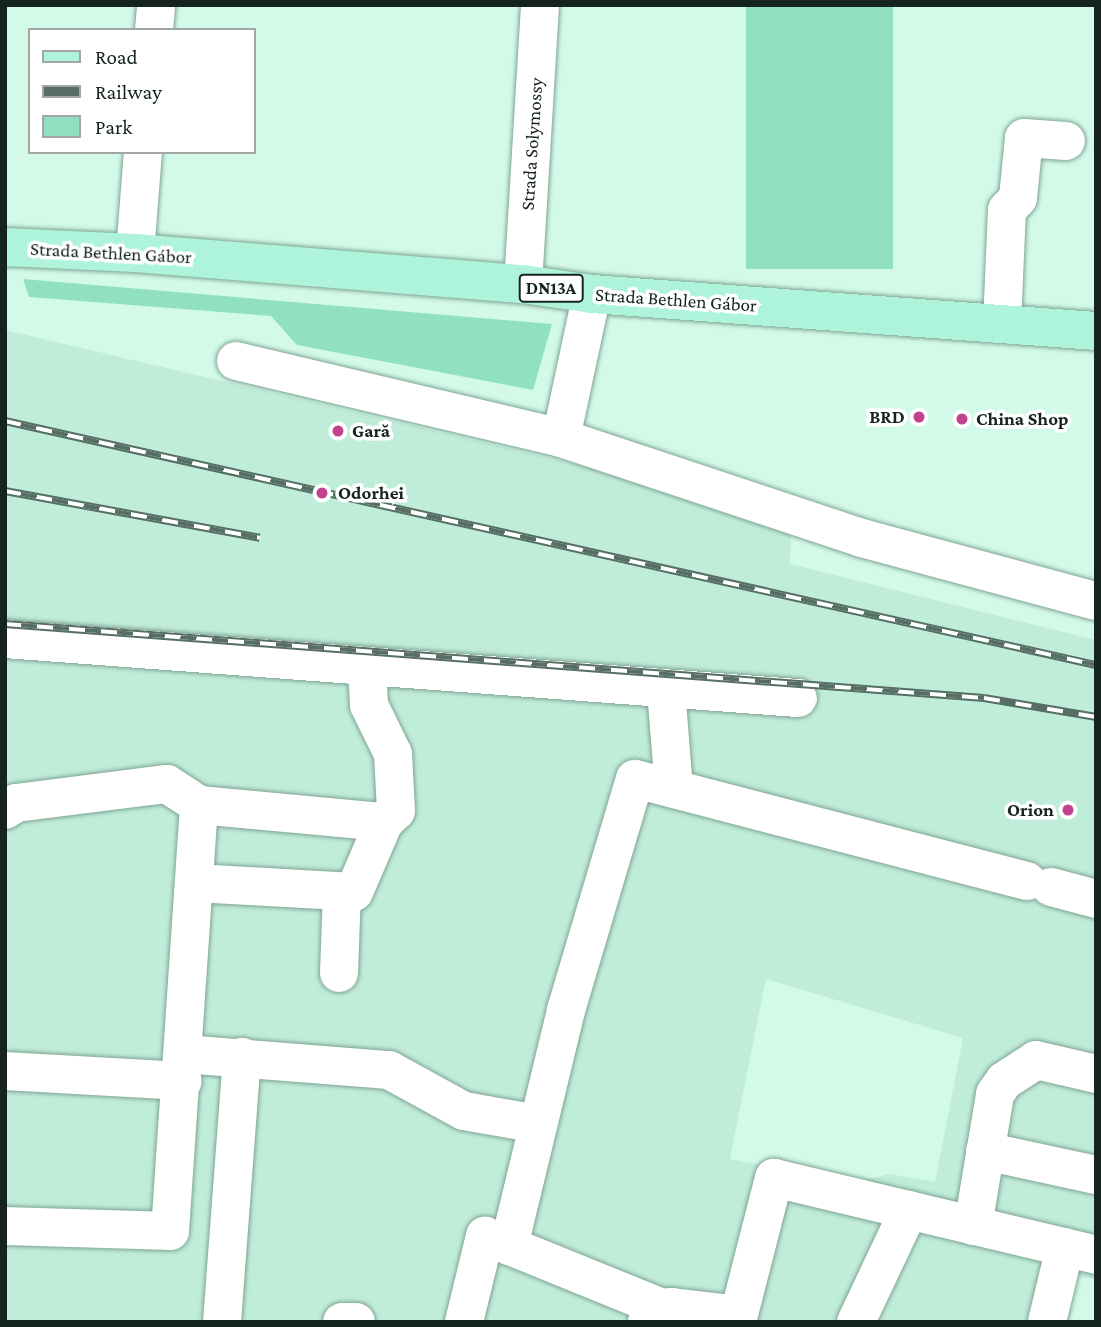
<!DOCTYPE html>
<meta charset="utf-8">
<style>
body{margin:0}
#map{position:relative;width:1101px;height:1327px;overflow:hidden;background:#d3fae9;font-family:"Crimson Pro",serif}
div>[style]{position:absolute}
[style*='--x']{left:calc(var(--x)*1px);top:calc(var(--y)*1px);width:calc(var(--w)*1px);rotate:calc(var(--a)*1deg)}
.built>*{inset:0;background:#c0edd9}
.green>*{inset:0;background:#91e1c1;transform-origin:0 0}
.roads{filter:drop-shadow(0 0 2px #80a495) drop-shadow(0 0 2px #80a495)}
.minor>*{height:38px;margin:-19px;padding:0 19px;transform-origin:19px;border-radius:19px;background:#fff}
.major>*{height:38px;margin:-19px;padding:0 19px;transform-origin:19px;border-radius:19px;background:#adf4da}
.rail>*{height:8px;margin-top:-4px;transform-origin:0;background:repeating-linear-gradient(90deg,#fff 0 16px,#576e65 0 32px);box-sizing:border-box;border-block:2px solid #576e65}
.dots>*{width:19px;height:19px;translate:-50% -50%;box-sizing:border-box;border:4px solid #fff;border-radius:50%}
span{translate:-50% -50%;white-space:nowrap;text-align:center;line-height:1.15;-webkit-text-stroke:7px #fff;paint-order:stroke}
.shield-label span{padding:2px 5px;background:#fff;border:2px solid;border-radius:5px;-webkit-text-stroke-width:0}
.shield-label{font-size:18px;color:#16241f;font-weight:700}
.street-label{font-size:19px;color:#16241f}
.poi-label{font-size:19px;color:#16241f;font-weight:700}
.right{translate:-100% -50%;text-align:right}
.left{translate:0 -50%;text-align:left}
.frame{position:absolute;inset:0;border:7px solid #16241f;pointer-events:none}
.legend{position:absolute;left:28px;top:28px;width:228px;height:126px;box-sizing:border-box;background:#fff;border:2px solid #a2a7a5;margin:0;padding:9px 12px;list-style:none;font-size:21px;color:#16241f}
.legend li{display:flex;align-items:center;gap:14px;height:35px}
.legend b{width:35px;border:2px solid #a2a7a5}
</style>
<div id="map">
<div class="built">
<i style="clip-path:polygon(evenodd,5px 330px,600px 470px,791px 528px,790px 564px,1096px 640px,1096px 1280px,1074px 1275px,1062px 1322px,5px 1322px,5px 330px,766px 979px,963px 1038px,935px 1182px,890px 1174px,851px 1183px,730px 1159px,766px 979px)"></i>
</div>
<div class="green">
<i style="left:746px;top:5px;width:147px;height:264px"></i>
<i style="clip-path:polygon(23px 279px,552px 324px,533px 390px,297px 345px,271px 316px,29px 297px)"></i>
</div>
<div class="roads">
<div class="minor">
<i style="--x:154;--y:30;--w:25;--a:-85"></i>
<i style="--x:135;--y:253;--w:101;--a:-85.5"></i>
<i style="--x:523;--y:284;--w:280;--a:-86.5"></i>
<i style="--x:1002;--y:324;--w:114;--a:-87.5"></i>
<i style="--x:1007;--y:210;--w:16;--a:-47"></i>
<i style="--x:1018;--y:198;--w:60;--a:-84.3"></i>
<i style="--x:1024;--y:138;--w:42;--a:4.1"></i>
<i style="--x:236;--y:361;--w:334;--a:13.3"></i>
<i style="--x:561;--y:438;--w:317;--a:18.4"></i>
<i style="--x:862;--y:538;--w:242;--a:15.1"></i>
<i style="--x:561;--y:438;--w:147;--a:-77.9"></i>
<i style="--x:5;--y:639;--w:795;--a:4.26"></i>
<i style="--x:666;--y:690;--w:99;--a:85.4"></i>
<i style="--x:5;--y:810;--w:13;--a:-32"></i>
<i style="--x:16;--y:803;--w:152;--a:-7.2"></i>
<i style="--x:167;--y:784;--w:38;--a:33"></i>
<i style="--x:195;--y:883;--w:159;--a:3.2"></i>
<i style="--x:354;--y:892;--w:76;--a:-66.8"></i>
<i style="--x:1051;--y:887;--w:47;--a:14.9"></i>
<i style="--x:339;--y:973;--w:81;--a:-87.9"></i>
<i style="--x:184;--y:1054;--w:206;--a:4.5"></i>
<i style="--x:389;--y:1070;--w:85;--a:28.7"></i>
<i style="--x:464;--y:1111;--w:75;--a:10"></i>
<i style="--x:5;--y:1071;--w:178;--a:3.2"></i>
<i style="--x:985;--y:1151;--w:114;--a:12.2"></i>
<i style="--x:5;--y:1226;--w:165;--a:1.7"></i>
<i style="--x:170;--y:1231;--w:427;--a:-86.1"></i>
<i style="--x:199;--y:805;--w:186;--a:5.3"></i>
<i style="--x:384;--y:822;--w:16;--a:-43"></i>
<i style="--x:396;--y:811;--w:57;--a:-93"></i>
<i style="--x:393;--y:754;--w:55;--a:-116.1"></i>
<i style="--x:369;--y:705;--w:36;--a:-93"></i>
<i style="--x:973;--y:1226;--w:134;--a:-80.5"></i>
<i style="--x:995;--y:1094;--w:16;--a:-55"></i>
<i style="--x:1004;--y:1081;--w:38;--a:-33"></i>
<i style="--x:1036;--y:1060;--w:62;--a:13.1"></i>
<i style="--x:509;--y:1246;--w:243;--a:-76.4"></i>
<i style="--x:566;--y:1010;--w:241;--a:-73.4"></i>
<i style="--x:635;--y:779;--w:405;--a:14.6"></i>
<i style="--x:222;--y:1322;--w:266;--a:-85.7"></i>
<i style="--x:342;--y:1322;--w:14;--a:0"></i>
<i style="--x:464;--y:1322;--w:89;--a:-76.3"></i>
<i style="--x:485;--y:1236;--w:191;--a:22.1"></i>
<i style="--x:647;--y:1322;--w:21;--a:-43"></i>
<i style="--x:662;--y:1308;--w:10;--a:-6"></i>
<i style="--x:672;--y:1307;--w:67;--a:6.8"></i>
<i style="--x:737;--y:1322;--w:149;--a:-75.6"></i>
<i style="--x:774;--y:1178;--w:331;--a:13.4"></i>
<i style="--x:856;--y:1322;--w:124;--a:-64.7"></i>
<i style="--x:1047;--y:1322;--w:77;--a:-76.5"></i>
</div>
<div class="major">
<i style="--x:5;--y:247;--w:130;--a:2.6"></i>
<i style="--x:135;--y:253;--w:389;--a:4.6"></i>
<i style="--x:523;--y:284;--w:70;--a:8.2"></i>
<i style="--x:592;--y:294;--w:505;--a:4.2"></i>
</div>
</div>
<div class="rail">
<i style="--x:5;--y:421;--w:1118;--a:12.61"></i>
<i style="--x:5;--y:491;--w:259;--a:10.4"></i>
<i style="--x:5;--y:624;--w:982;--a:4.32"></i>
<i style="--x:984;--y:698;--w:114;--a:9.6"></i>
</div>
<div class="dots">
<i style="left:919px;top:417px;background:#c1428e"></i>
<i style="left:962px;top:419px;background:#c1428e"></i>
<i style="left:338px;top:431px;background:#c1428e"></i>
<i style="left:322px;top:493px;background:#c1428e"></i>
<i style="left:1068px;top:810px;background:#c1428e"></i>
</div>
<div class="shield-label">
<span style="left:551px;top:288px">DN13A</span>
</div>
<div class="street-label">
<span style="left:532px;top:144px;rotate:-86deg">Strada Solymossy</span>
<span style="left:111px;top:253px;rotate:3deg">Strada Bethlen Gábor</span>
<span style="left:676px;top:300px;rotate:4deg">Strada Bethlen Gábor</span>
</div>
<div class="poi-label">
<span class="right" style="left:905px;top:417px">BRD</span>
<span class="left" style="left:976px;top:419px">China Shop</span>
<span class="left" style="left:352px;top:431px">Gară</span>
<span class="left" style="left:338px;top:493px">Odorhei</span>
<span class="right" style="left:1054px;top:810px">Orion</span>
</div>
<div class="frame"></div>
<ul class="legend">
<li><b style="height:9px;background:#adf4da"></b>Road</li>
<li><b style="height:9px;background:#576e65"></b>Railway</li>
<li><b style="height:19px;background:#91e1c1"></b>Park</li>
</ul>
</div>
